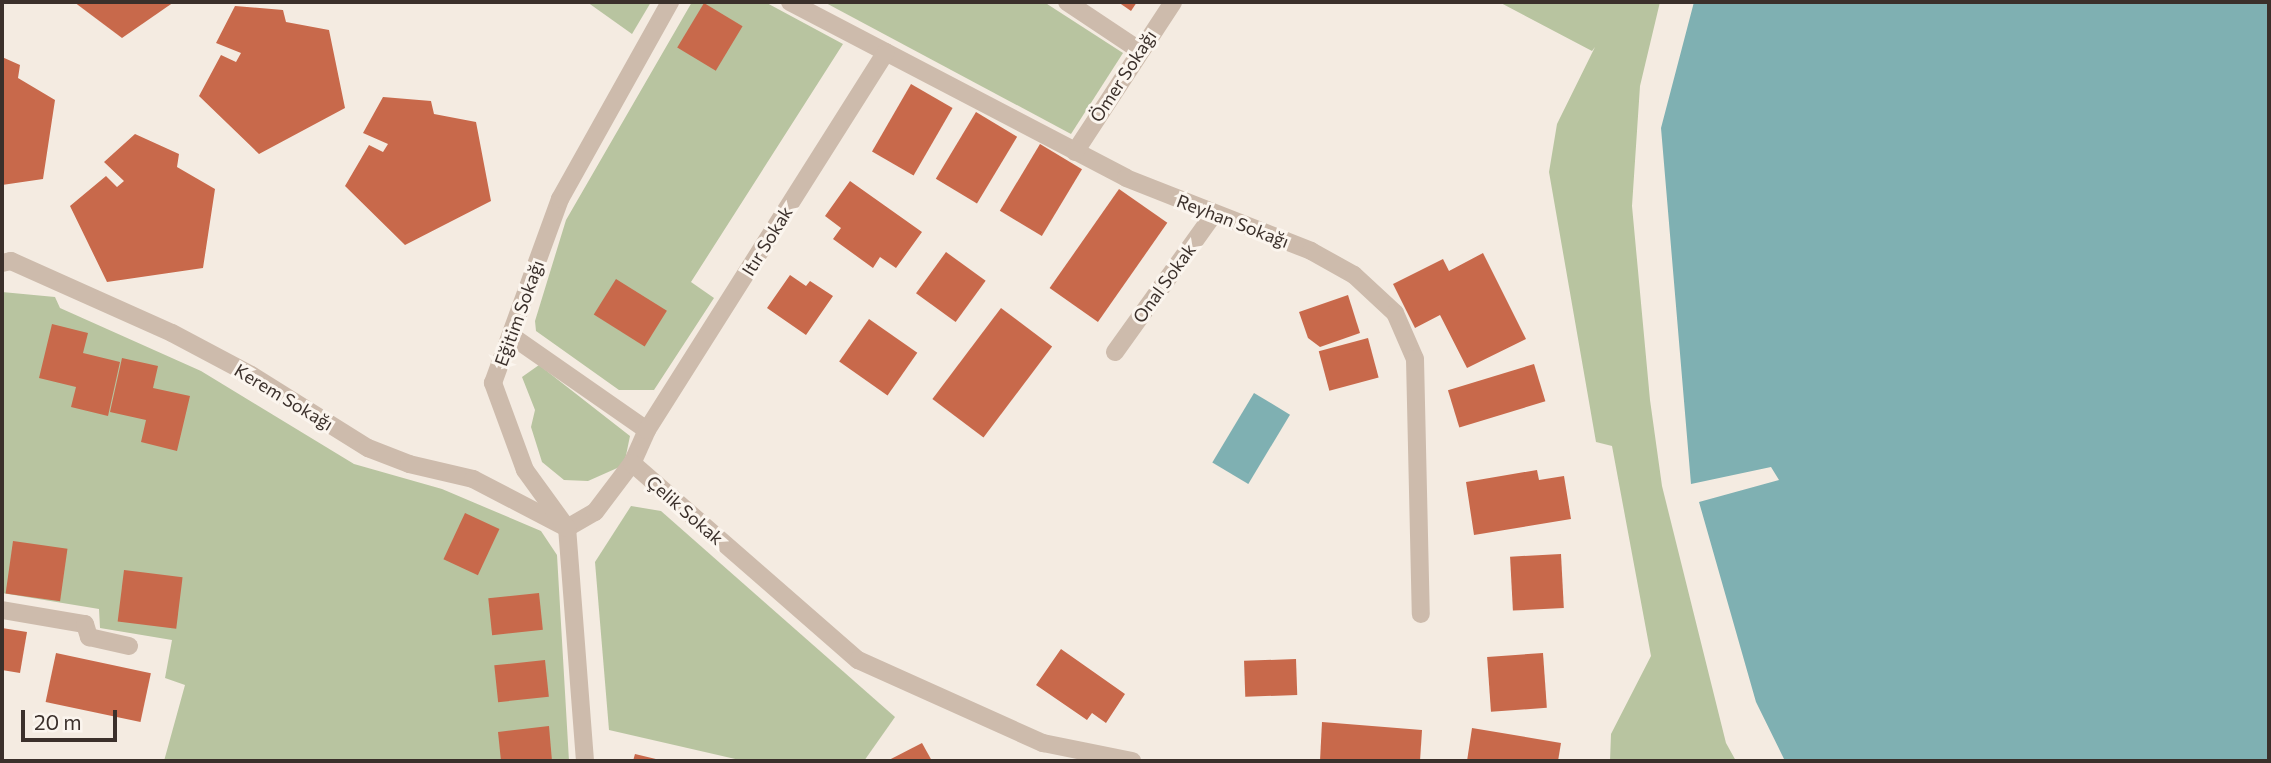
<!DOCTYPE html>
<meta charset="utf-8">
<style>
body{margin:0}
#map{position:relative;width:2271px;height:763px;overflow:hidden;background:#f4ebe1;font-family:Commissioner,sans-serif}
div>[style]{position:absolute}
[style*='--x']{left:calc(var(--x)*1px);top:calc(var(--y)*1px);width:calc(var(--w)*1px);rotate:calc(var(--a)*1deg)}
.green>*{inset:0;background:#b8c4a0}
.water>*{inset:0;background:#7fb0b2;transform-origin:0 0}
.building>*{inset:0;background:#c8694b;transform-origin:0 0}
.minor>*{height:18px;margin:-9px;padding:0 9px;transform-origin:9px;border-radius:9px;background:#cdbbac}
span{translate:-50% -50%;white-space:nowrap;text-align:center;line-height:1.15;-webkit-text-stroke:6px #fbf5ee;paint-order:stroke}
.street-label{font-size:18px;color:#3b302b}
.frame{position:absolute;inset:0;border:4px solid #3b302b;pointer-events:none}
.scale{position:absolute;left:21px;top:710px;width:96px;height:32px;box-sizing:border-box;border:4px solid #3b302b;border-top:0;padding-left:9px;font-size:21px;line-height:24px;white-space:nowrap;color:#3b302b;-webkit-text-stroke:5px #fbf5ee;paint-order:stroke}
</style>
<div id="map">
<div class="green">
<i style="clip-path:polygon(587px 2px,651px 2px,632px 34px)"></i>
<i style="clip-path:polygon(692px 2px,765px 2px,843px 44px,691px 282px,714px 298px,654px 390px,619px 390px,536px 331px,535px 321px,566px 220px)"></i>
<i style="clip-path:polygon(824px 2px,1044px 2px,1123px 53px,1071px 134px)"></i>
<i style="clip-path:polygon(1499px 2px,1660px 2px,1640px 86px,1632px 206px,1650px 400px,1662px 486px,1726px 743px,1736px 761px,1610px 761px,1611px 734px,1651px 656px,1612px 446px,1596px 442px,1549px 172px,1557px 124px,1595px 47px,1592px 51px)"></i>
<i style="clip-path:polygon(2px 292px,55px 297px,60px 308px,201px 371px,354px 464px,442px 489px,541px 531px,557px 555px,569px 761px,164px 761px,185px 685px,165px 678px,172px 640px,100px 628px,99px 609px,2px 593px)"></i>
<i style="clip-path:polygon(539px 365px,630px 436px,624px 465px,588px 481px,564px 480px,542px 462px,531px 427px,535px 410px,522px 377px)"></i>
<i style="clip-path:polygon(631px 506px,661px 511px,895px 717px,864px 761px,744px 761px,609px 730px,595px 562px)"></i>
</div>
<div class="water">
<i style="clip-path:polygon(1694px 2px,2269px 2px,2269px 761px,1785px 761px,1756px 702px,1699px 502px,1779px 480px,1771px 467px,1691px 484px,1661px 128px)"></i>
<i style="left:1254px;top:393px;width:42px;height:81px;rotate:31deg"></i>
</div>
<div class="building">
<i style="clip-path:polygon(74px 2px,174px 2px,122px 38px)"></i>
<i style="clip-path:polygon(1118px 2px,1137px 2px,1131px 11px)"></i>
<i style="left:704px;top:3px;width:45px;height:52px;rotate:31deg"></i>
<i style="clip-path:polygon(235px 6px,283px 10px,286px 22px,329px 30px,345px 108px,259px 154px,199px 96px,221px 55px,236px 62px,241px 53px,216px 43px)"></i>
<i style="clip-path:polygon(2px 57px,20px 65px,18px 78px,55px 100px,43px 179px,2px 185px)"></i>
<i style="left:911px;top:84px;width:48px;height:78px;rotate:30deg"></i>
<i style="clip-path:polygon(383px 97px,431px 101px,434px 114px,476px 122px,491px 201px,405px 245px,345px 186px,369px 145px,383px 152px,388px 144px,363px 133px)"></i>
<i style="left:976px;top:112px;width:48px;height:78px;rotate:31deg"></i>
<i style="clip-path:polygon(135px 134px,179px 154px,177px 167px,215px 189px,203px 268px,107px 282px,70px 206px,106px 176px,117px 187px,124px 181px,104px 162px)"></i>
<i style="left:1040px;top:144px;width:49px;height:78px;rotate:31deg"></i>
<i style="clip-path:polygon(850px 181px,922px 232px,896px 268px,880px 257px,873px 268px,833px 239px,841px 228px,825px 216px)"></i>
<i style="left:1119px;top:189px;width:59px;height:121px;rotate:35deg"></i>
<i style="left:946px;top:252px;width:49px;height:51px;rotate:36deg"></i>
<i style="clip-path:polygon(1483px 253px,1526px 339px,1467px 368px,1440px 315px,1415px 328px,1393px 284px,1443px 259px,1449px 271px)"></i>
<i style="clip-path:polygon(790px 275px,806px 286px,810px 281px,833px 296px,806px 335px,767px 308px)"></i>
<i style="left:616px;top:279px;width:60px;height:42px;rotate:32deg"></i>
<i style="clip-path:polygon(1348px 295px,1360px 333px,1320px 347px,1308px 338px,1299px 312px)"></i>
<i style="left:1001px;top:308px;width:64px;height:114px;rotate:37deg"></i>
<i style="left:869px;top:319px;width:59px;height:52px;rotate:35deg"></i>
<i style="clip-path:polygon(52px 324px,88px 333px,83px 353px,120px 362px,108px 416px,71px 407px,76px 387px,39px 378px)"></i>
<i style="left:1368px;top:338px;width:41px;height:51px;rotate:75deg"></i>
<i style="clip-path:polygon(122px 358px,158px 366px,153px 388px,190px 396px,177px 451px,141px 442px,146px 420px,110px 412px)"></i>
<i style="left:1534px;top:364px;width:39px;height:90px;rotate:73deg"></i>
<i style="clip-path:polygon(1537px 470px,1539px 480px,1564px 476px,1571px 519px,1474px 535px,1466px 482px)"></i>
<i style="left:465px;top:513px;width:38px;height:51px;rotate:25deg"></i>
<i style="left:13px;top:541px;width:55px;height:53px;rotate:8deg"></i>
<i style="left:1561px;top:554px;width:54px;height:51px;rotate:87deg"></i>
<i style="left:124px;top:570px;width:59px;height:52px;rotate:7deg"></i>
<i style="left:539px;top:593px;width:37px;height:51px;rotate:84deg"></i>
<i style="clip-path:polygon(2px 628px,27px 632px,20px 673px,2px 670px)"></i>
<i style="clip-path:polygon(1061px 649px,1125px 694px,1106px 723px,1092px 713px,1087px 720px,1036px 685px)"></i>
<i style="left:56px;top:653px;width:97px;height:50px;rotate:12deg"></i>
<i style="left:1543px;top:653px;width:55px;height:56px;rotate:86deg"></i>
<i style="left:1296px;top:659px;width:36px;height:52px;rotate:88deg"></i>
<i style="left:545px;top:660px;width:37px;height:51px;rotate:84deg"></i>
<i style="clip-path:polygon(1322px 722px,1422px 730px,1420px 761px,1320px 761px)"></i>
<i style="clip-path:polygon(549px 726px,552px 761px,501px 761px,498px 732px)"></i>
<i style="clip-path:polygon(1472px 728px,1561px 743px,1558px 761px,1467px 761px)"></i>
<i style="clip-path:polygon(922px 743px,932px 761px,887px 761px)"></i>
<i style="clip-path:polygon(635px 754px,660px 760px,660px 761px,633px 761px)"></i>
</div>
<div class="minor">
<i style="--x:790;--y:2;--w:379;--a:27.6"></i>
<i style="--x:1126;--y:178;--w:199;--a:21.5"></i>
<i style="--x:1311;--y:251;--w:49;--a:29.2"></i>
<i style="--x:1354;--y:275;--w:56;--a:42.8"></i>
<i style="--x:1395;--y:313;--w:50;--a:66.5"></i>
<i style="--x:1415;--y:359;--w:255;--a:88.7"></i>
<i style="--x:1067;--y:2;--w:87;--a:33.7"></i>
<i style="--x:1075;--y:152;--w:179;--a:-56.8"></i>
<i style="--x:2;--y:263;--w:9;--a:-13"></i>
<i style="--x:11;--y:261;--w:176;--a:24.1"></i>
<i style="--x:172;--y:333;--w:89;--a:28"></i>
<i style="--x:251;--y:375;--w:138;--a:32"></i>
<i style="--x:368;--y:448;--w:44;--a:21.3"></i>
<i style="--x:409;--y:464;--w:66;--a:13.2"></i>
<i style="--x:473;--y:479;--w:106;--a:27.5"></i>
<i style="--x:567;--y:528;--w:32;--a:-30"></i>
<i style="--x:595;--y:512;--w:61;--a:-52.9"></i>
<i style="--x:513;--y:337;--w:163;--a:34.8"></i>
<i style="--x:647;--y:430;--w:36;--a:114"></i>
<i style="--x:632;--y:463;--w:300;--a:41.1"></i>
<i style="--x:858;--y:660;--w:203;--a:24.2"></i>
<i style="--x:1043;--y:743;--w:91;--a:11.4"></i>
<i style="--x:1115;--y:352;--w:168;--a:-54.4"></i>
<i style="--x:647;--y:430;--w:447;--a:-57.7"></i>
<i style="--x:2;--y:610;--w:84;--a:9.6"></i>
<i style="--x:85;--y:624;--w:14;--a:73"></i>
<i style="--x:89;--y:637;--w:41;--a:12.7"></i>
<i style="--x:585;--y:761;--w:234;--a:-94.4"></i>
<i style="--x:567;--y:528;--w:72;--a:-125.9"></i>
<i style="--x:525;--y:470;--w:93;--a:-110.2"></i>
<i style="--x:493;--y:383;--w:196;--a:-70"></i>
<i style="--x:560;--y:199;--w:226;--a:-60.8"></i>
</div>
<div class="street-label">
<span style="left:1123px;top:76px;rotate:-57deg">Ömer Sokağı</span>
<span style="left:1233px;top:221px;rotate:21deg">Reyhan Sokağı</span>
<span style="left:767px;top:241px;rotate:-58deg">Itır Sokak</span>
<span style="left:1164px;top:283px;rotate:-54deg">Onal Sokak</span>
<span style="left:519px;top:313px;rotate:-70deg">Eğitim Sokağı</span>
<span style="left:284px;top:397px;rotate:31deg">Kerem Sokağı</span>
<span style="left:685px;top:510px;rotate:41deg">Çelik Sokak</span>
</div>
<div class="frame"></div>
<div class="scale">20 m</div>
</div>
